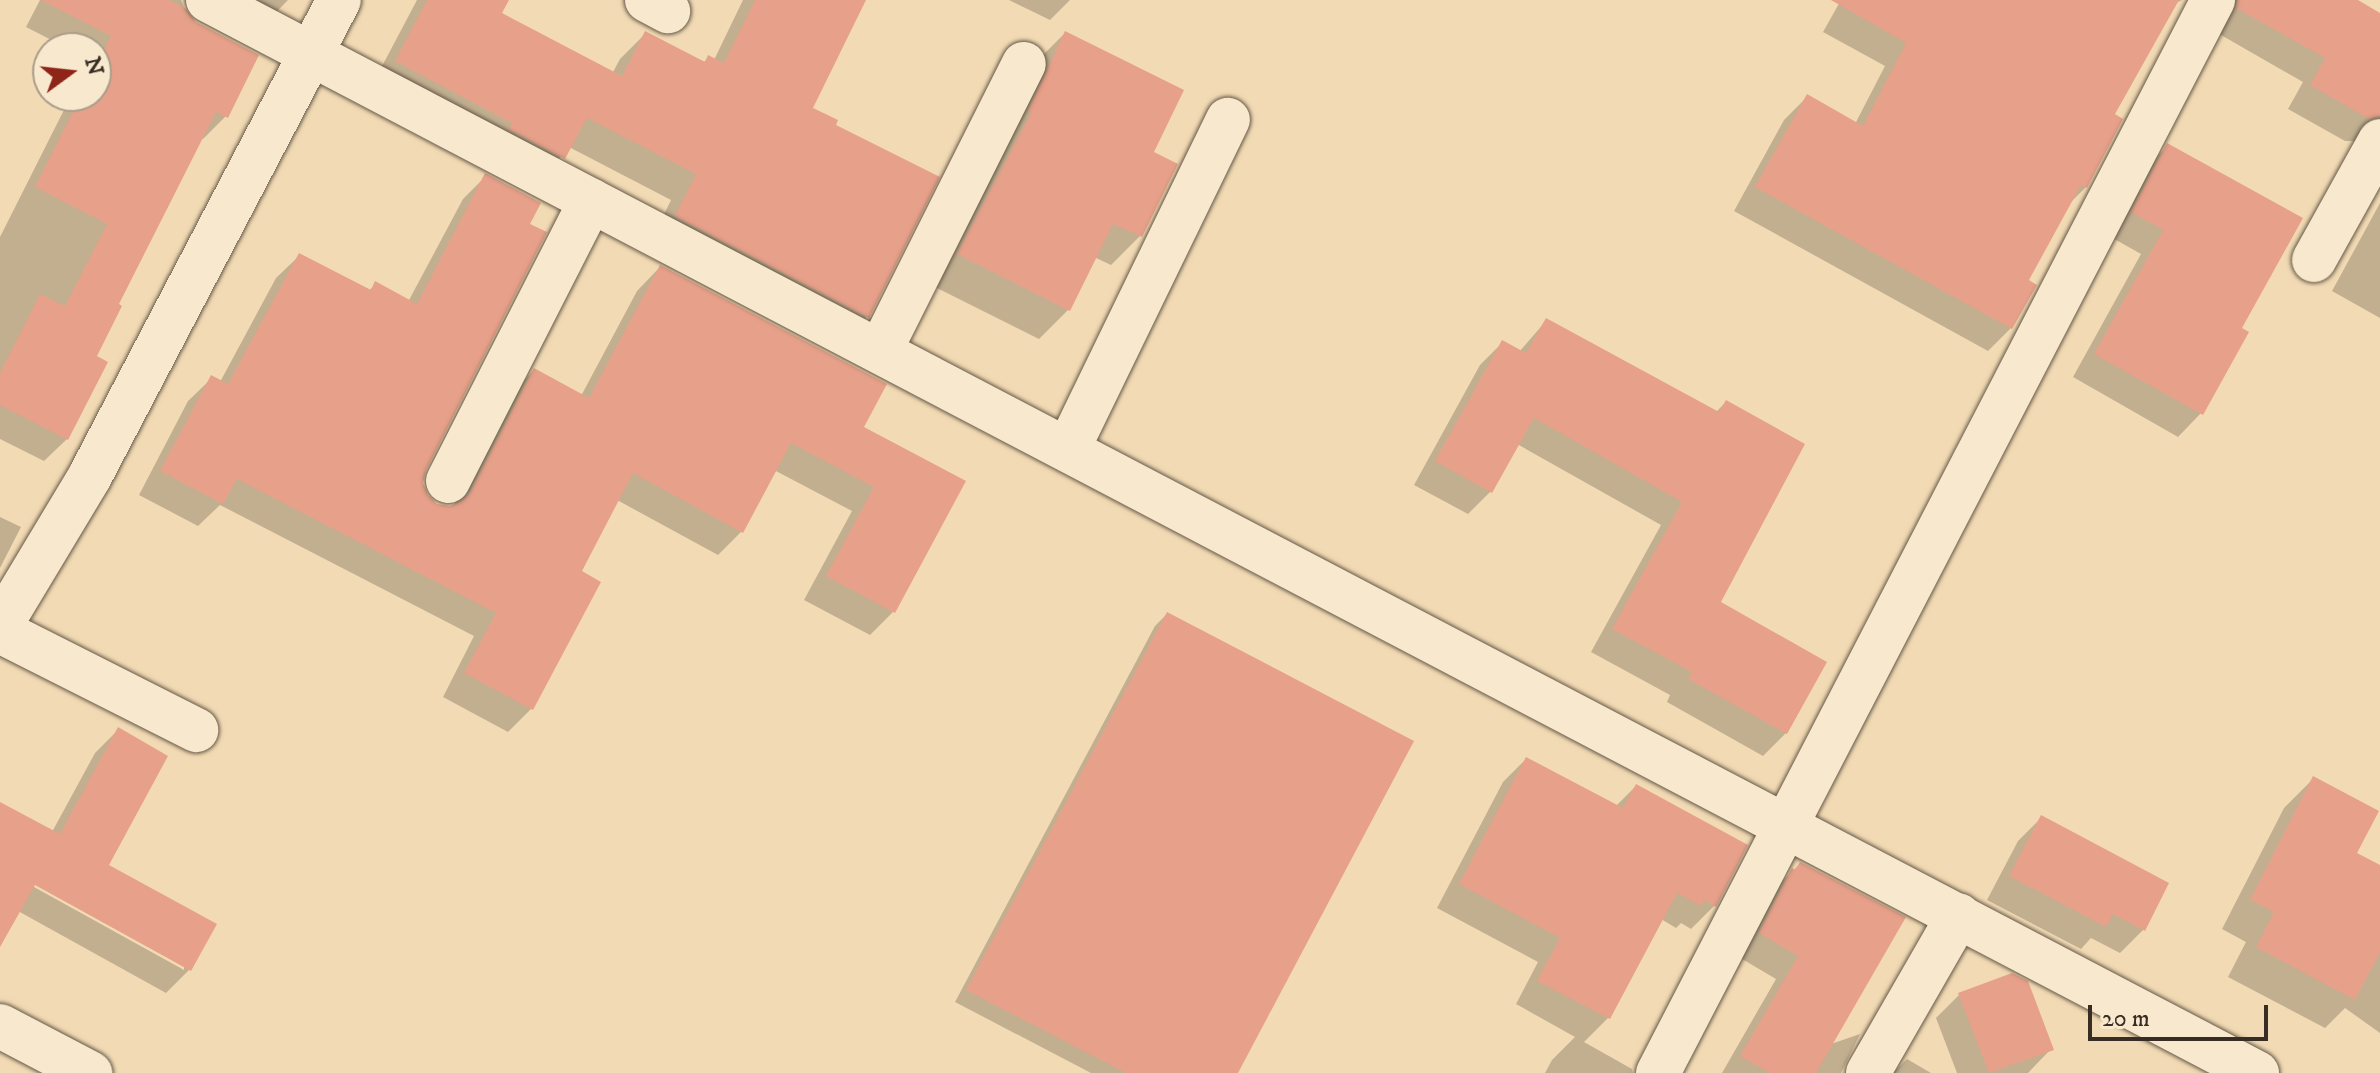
<!DOCTYPE html>
<style>
body{margin:0}
#map{position:relative;width:2380px;height:1073px;overflow:hidden;background:#f2dbb4;font-family:"IM FELL DW Pica",serif}
div>[style]{position:absolute}
[style*='--x']{left:calc(var(--x)*1px);top:calc(var(--y)*1px);width:calc(var(--w)*1px);rotate:calc(var(--a)*1deg)}
.shadow>*{inset:0;background:#0003}
.building>*{inset:0;background:#e7a089}
.roads{filter:drop-shadow(0 0 2px #665848) drop-shadow(0 0 2px #665848)}
.minor>*{height:44px;margin:-22px;padding:0 22px;transform-origin:22px;border-radius:22px;background:#f7e8ce}
span{translate:-50% -50%;white-space:nowrap;text-align:center;line-height:1.15;-webkit-text-stroke:7px #f7e8ce;paint-order:stroke}
.north{position:absolute;left:32px;top:32px;width:80px;height:80px;box-sizing:border-box;background:#f7e8ce;border:2px solid #ab9d8a;border-radius:50%;rotate:75deg;font-size:22px;font-weight:700;line-height:32px;text-align:center;color:#382d24}
.north::after{content:'';display:block;margin:auto;width:28px;height:36px;background:#8f2418;clip-path:polygon(50% 0,100% 100%,50% 72%,0 100%)}
.scale{position:absolute;left:2088px;top:1005px;width:180px;height:36px;box-sizing:border-box;border:4px solid #382d24;border-top:0;padding-left:10px;font-size:24px;line-height:28px;white-space:nowrap;color:#382d24;-webkit-text-stroke:6px #f7e8ce;paint-order:stroke}
</style>
<div id="map">
<div class="shadow">
<i style="clip-path:polygon(40px 0,181px 0,226px 116px,203px 139px,201px 138px,116px 305px,94px 357px,67px 439px,44px 461px,0 439px,0 237px,71px 96px,96px 96px,96px 48px,67px 48px,26px 27px)"></i>
<i style="clip-path:polygon(190px 0,288px 0,257px 32px)"></i>
<i style="clip-path:polygon(417px 0,507px 0,499px 14px,612px 74px,620px 59px,645px 34px,703px 63px,708px 58px,714px 60px,743px 0,864px 0,810px 109px,867px 317px,842px 342px,651px 242px,671px 200px,569px 147px,538px 183px,371px 87px)"></i>
<i style="clip-path:polygon(1009px 0,1070px 0,1050px 20px)"></i>
<i style="clip-path:polygon(1841px 0,2182px 0,2174px 4px,2112px 115px,2086px 187px,2068px 205px,2026px 281px,2011px 328px,1988px 351px,1734px 211px,1784px 120px,1807px 97px,1855px 124px,1885px 66px,1823px 32px)"></i>
<i style="clip-path:polygon(2198px 0,2353px 0,2380px 15px,2380px 156px,2368px 141px,2345px 141px,2288px 109px,2303px 82px,2214px 31px)"></i>
<i style="clip-path:polygon(1065px 33px,1140px 236px,1111px 265px,1094px 257px,1068px 310px,1039px 339px,929px 284px,1036px 62px)"></i>
<i style="clip-path:polygon(2168px 146px,2239px 329px,2201px 413px,2178px 437px,2073px 377px,2141px 254px,2109px 236px,2144px 169px)"></i>
<i style="clip-path:polygon(486px 176px,421px 483px,426px 496px,435px 505px,453px 507px,511px 394px,534px 370px,581px 396px,637px 291px,660px 267px,861px 427px,963px 481px,893px 612px,870px 635px,804px 600px,852px 511px,774px 470px,741px 532px,718px 555px,617px 500px,580px 572px,532px 708px,508px 732px,443px 697px,474px 636px,220px 505px,198px 526px,139px 495px,188px 401px,212px 378px,220px 382px,276px 278px,300px 255px,369px 291px,375px 284px,408px 302px,463px 199px)"></i>
<i style="clip-path:polygon(2380px 203px,2380px 318px,2332px 291px)"></i>
<i style="clip-path:polygon(1546px 321px,1716px 412px,1726px 402px,1718px 603px,1786px 733px,1763px 756px,1667px 702px,1670px 695px,1591px 652px,1661px 525px,1517px 444px,1491px 491px,1468px 514px,1414px 485px,1480px 365px,1502px 343px,1519px 352px)"></i>
<i style="clip-path:polygon(0 517px,21px 527px,0 568px)"></i>
<i style="clip-path:polygon(1167px 614px,1412px 742px,1235px 1073px,1091px 1073px,955px 1002px,1155px 626px)"></i>
<i style="clip-path:polygon(evenodd,118px 730px,107px 866px,189px 970px,166px 993px,18px 911px,0 930px,0 804px,52px 832px,95px 753px,118px 730px,27px 878px,184px 965px,184px 970px,25px 882px,27px 878px)"></i>
<i style="clip-path:polygon(1526px 759px,1616px 806px,1636px 786px,1745px 845px,1714px 906px,1691px 929px,1681px 923px,1676px 928px,1661px 919px,1608px 1018px,1584px 1042px,1632px 1069px,1633px 1073px,1545px 1073px,1552px 1060px,1575px 1037px,1516px 1004px,1538px 962px,1437px 908px,1503px 782px)"></i>
<i style="clip-path:polygon(2313px 779px,2355px 854px,2380px 867px,2380px 1033px,2345px 1008px,2325px 1028px,2228px 977px,2246px 942px,2222px 929px,2284px 808px)"></i>
<i style="clip-path:polygon(2041px 818px,2143px 930px,2120px 953px,2091px 938px,2081px 949px,1987px 900px,2018px 841px)"></i>
<i style="clip-path:polygon(1800px 864px,1831px 1044px,1860px 1034px,1841px 1073px,1722px 1073px,1776px 979px,1737px 956px,1769px 894px)"></i>
<i style="clip-path:polygon(1959px 995px,2051px 1049px,2028px 1073px,1957px 1073px,1936px 1018px)"></i>
<i style="clip-path:polygon(1907px 1059px,1931px 1073px,1893px 1073px)"></i>
</div>
<div class="building">
<i style="clip-path:polygon(41px 0,169px 0,185px 8px,196px 22px,259px 55px,228px 118px,216px 112px,119px 304px,122px 306px,97px 356px,108px 362px,68px 440px,0 405px,0 373px,40px 294px,65px 306px,107px 224px,35px 187px,81px 96px,96px 96px,96px 66px,111px 36px)"></i>
<i style="clip-path:polygon(427px 0,509px 0,502px 13px,622px 76px,645px 31px,705px 62px,708px 55px,724px 63px,755px 0,866px 0,813px 108px,838px 120px,836px 125px,940px 177px,869px 318px,675px 216px,696px 174px,587px 118px,565px 159px,509px 129px,512px 123px,395px 61px)"></i>
<i style="clip-path:polygon(1831px 0,2179px 0,2115px 114px,2123px 119px,2087px 188px,2081px 185px,2029px 280px,2037px 285px,2012px 329px,1755px 187px,1807px 94px,1863px 126px,1906px 43px)"></i>
<i style="clip-path:polygon(2238px 0,2358px 0,2380px 13px,2380px 116px,2369px 119px,2310px 85px,2325px 58px,2236px 8px)"></i>
<i style="clip-path:polygon(1065px 31px,1184px 90px,1154px 152px,1178px 164px,1142px 237px,1113px 224px,1070px 311px,957px 254px,1031px 113px,1028px 111px)"></i>
<i style="clip-path:polygon(2167px 143px,2303px 218px,2242px 328px,2249px 332px,2203px 415px,2094px 354px,2163px 230px,2131px 212px)"></i>
<i style="clip-path:polygon(485px 173px,541px 203px,530px 224px,547px 232px,426px 470px,423px 483px,428px 495px,437px 504px,450px 506px,462px 501px,470px 493px,534px 368px,589px 398px,660px 265px,887px 384px,864px 427px,966px 481px,895px 613px,826px 576px,874px 487px,791px 443px,743px 533px,633px 473px,582px 571px,601px 582px,533px 710px,464px 673px,496px 613px,237px 479px,223px 504px,160px 471px,211px 375px,228px 384px,299px 253px,371px 290px,375px 281px,417px 304px)"></i>
<i style="clip-path:polygon(1546px 318px,1719px 412px,1726px 400px,1805px 444px,1721px 602px,1827px 662px,1787px 734px,1688px 679px,1692px 672px,1612px 629px,1682px 502px,1534px 418px,1492px 493px,1435px 461px,1502px 340px,1526px 353px)"></i>
<i style="clip-path:polygon(1167px 612px,1414px 741px,1238px 1073px,1126px 1073px,966px 990px)"></i>
<i style="clip-path:polygon(118px 727px,168px 756px,109px 865px,217px 924px,191px 971px,35px 885px,0 947px,0 802px,60px 834px)"></i>
<i style="clip-path:polygon(1526px 757px,1623px 808px,1636px 784px,1748px 845px,1716px 907px,1704px 900px,1701px 906px,1677px 893px,1610px 1019px,1537px 981px,1560px 938px,1459px 884px)"></i>
<i style="clip-path:polygon(2313px 776px,2379px 811px,2357px 853px,2380px 865px,2380px 952px,2355px 1000px,2256px 947px,2274px 912px,2250px 900px)"></i>
<i style="clip-path:polygon(2041px 815px,2169px 883px,2145px 931px,2113px 914px,2106px 927px,2009px 876px)"></i>
<i style="clip-path:polygon(1800px 862px,1906px 917px,1816px 1073px,1770px 1073px,1740px 1056px,1798px 956px,1759px 933px,1792px 868px,1795px 870px)"></i>
<i style="clip-path:polygon(2012px 973px,2028px 981px,2054px 1050px,1989px 1073px,1958px 993px)"></i>
</div>
<div class="roads">
<div class="minor">
<i style="--x:208;--y:0;--w:2313;--a:27.64"></i>
<i style="--x:647;--y:0;--w:24;--a:28"></i>
<i style="--x:2314;--y:260;--w:136;--a:-61"></i>
<i style="--x:880;--y:351;--w:321;--a:-63.4"></i>
<i style="--x:1068;--y:449;--w:366;--a:-64.1"></i>
<i style="--x:448;--y:481;--w:315;--a:-63"></i>
<i style="--x:0;--y:626;--w:175;--a:-59"></i>
<i style="--x:90;--y:476;--w:537;--a:-62.39"></i>
<i style="--x:0;--y:631;--w:220;--a:26.8"></i>
<i style="--x:0;--y:1026;--w:102;--a:27.6"></i>
<i style="--x:1658;--y:1073;--w:1208;--a:-62.65"></i>
<i style="--x:1868;--y:1073;--w:182;--a:-60.1"></i>
</div>
</div>
<div class="north">N</div>
<div class="scale">20 m</div>
</div>
